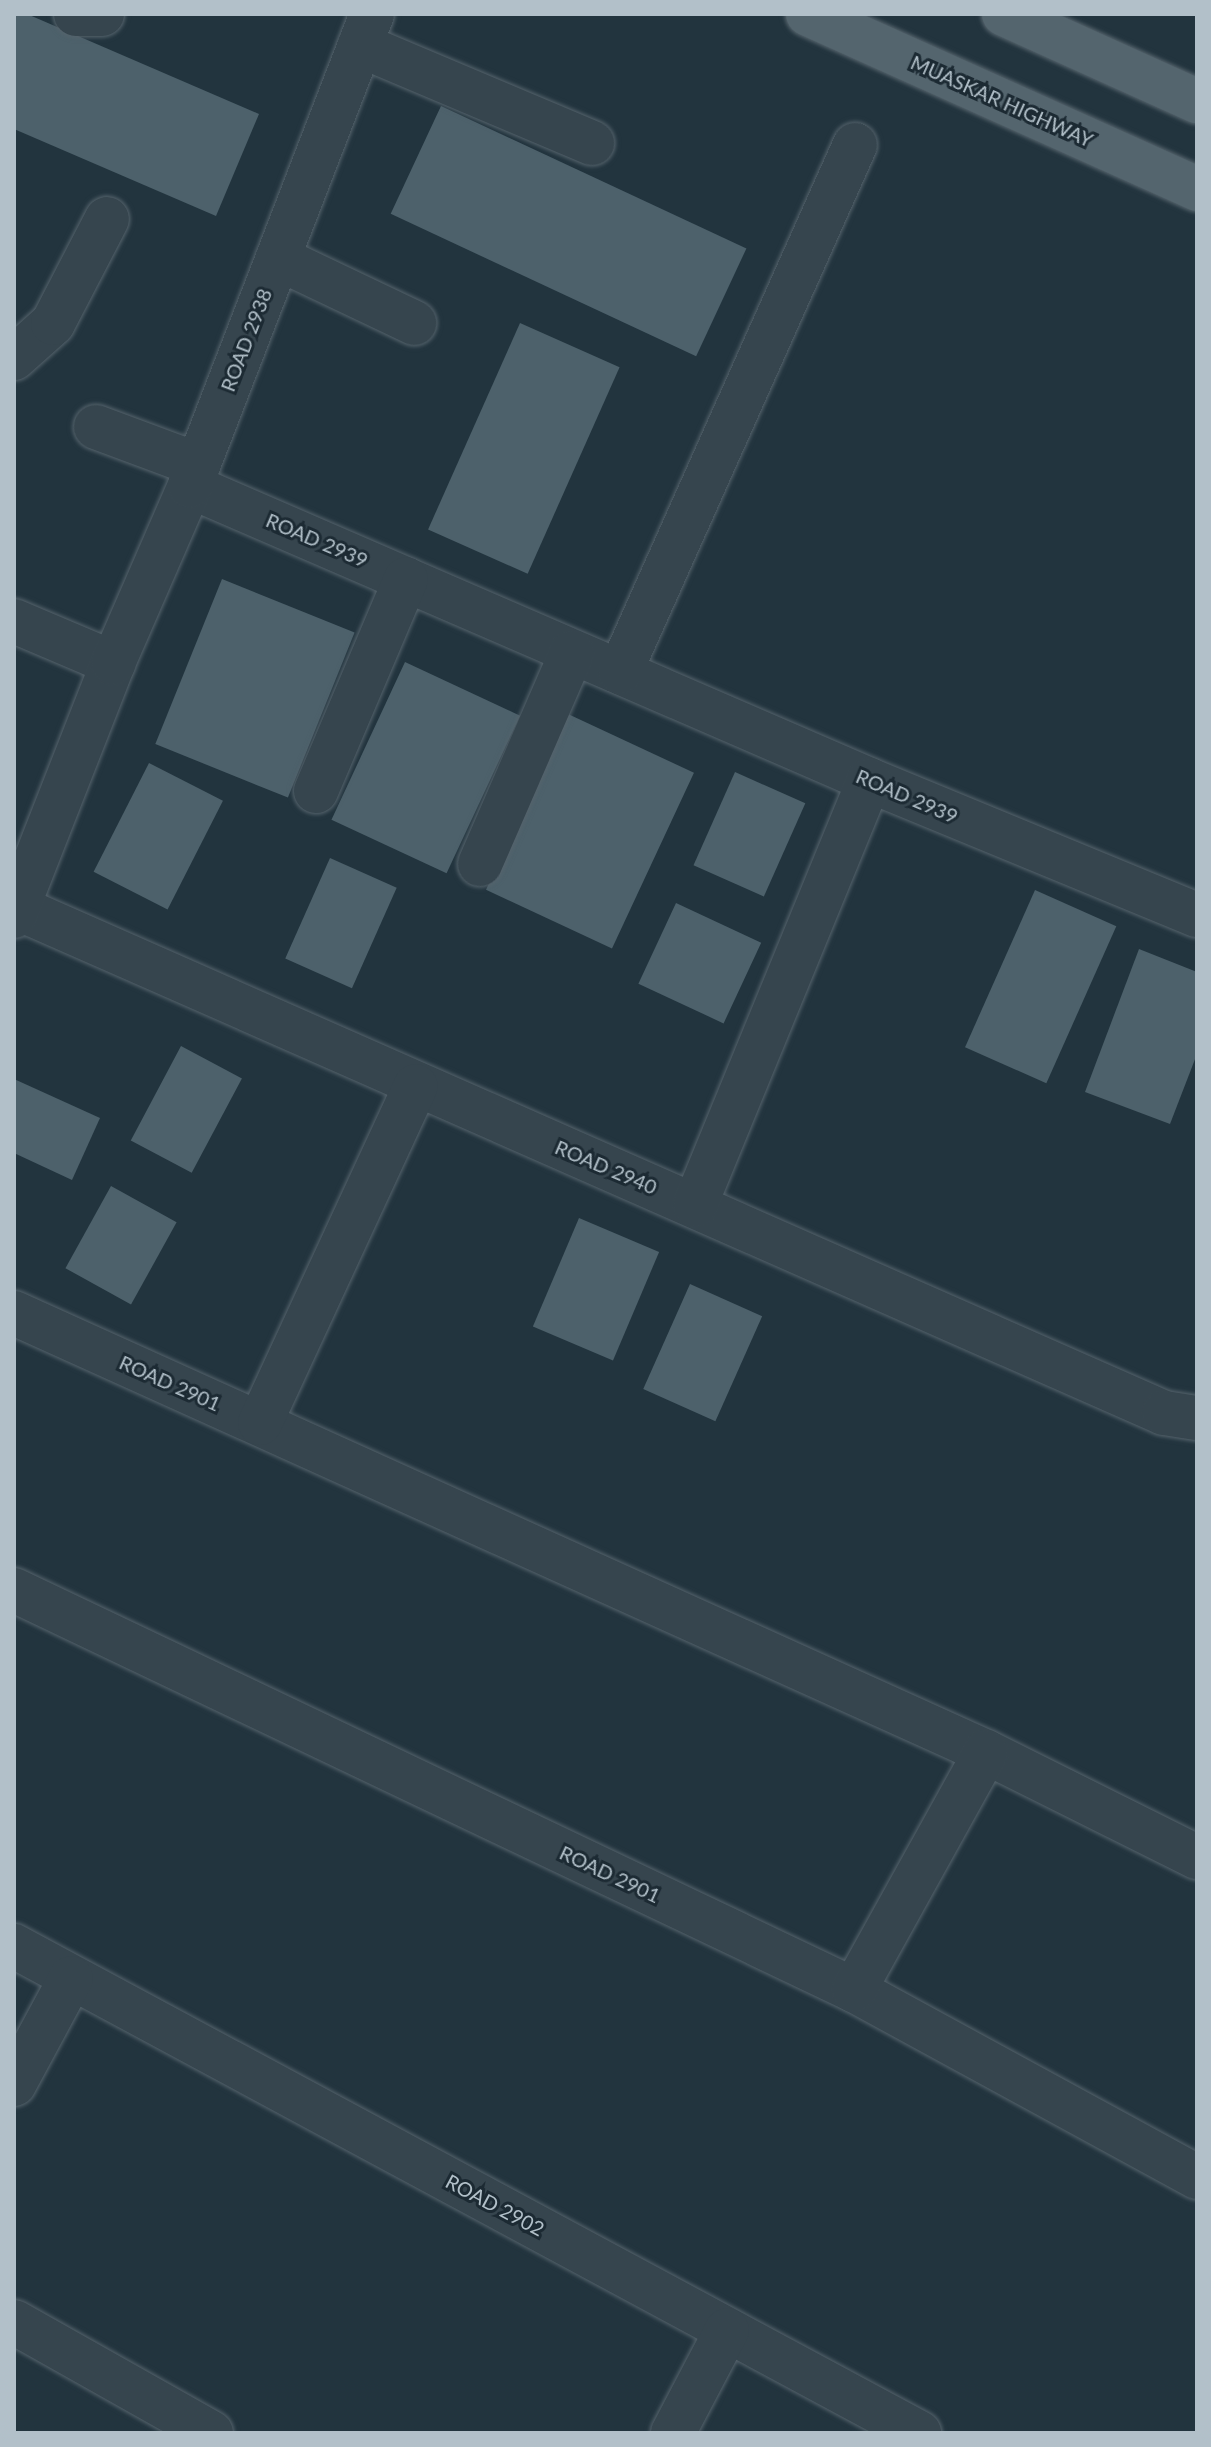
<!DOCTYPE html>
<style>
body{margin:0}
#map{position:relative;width:1211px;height:2447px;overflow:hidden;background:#22343e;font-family:Lato,sans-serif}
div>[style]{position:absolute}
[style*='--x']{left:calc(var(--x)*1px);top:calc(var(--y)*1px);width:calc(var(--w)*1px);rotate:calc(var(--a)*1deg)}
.building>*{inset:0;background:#4d616b;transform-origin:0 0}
.roads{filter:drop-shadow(0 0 2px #55636c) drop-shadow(0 0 2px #55636c)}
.minor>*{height:44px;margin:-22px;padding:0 22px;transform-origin:22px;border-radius:22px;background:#36454e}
.major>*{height:44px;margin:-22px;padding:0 22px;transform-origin:22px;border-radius:22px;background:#54656e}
span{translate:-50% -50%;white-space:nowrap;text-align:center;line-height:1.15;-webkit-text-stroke:6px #1c2a33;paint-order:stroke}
.street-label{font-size:20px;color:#b2c0c9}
.frame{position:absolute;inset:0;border:16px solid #b2c0c9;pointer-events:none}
</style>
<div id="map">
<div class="building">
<i style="clip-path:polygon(14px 14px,27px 14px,259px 114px,216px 216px,14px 129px)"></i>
<i style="left:441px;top:106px;width:337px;height:119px;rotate:25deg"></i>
<i style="left:520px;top:323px;width:109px;height:226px;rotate:24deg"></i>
<i style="left:222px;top:579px;width:143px;height:178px;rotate:22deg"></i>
<i style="left:405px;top:662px;width:127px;height:174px;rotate:25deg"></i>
<i style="left:568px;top:714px;width:139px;height:194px;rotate:25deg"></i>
<i style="left:149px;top:763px;width:83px;height:122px;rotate:27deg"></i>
<i style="left:735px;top:772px;width:77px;height:102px;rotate:24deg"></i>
<i style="left:330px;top:858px;width:73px;height:110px;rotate:24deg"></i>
<i style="left:1035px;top:890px;width:89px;height:172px;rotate:24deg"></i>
<i style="left:676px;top:903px;width:94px;height:89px;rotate:25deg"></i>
<i style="clip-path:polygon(1139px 949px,1197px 972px,1197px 1054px,1170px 1124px,1085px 1092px)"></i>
<i style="left:181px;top:1046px;width:69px;height:107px;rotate:28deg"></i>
<i style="clip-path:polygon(14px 1079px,100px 1118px,72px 1180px,14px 1153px)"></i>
<i style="left:111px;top:1186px;width:75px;height:94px;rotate:29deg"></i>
<i style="left:579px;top:1218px;width:87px;height:118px;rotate:23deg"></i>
<i style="left:690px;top:1284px;width:79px;height:115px;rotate:24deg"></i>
</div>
<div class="roads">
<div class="minor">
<i style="--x:76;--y:14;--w:26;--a:0"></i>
<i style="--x:360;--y:45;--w:252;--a:22.9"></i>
<i style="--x:278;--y:258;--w:151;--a:25.5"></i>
<i style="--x:14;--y:358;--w:52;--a:-41.9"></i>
<i style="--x:53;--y:323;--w:117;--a:-62.6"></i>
<i style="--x:96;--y:427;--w:109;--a:20.4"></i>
<i style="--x:190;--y:486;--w:740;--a:23.41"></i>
<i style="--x:869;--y:780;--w:355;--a:22.4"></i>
<i style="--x:14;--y:621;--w:108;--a:23"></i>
<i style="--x:620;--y:672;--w:577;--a:-65.97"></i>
<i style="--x:316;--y:791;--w:230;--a:-67"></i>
<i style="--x:480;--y:864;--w:231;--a:-66.5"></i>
<i style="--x:18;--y:908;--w:1252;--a:23.78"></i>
<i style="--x:1164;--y:1413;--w:33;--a:9"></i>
<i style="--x:14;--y:916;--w:272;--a:-68.6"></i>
<i style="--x:113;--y:663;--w:193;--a:-66.5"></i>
<i style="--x:190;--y:486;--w:506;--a:-68.91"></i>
<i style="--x:695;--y:1205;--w:459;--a:-67.7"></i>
<i style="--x:14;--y:1313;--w:1067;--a:24.31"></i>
<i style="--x:986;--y:1752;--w:236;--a:26.5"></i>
<i style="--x:260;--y:1423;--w:371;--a:-65.2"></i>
<i style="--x:14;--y:1590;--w:930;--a:25.46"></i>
<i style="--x:854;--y:1990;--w:391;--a:28.6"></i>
<i style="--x:14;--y:1946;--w:1028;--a:28.29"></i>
<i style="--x:854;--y:1990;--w:272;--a:-61"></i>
<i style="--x:14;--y:2084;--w:120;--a:-61.7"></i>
<i style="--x:14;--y:2322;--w:226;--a:29.4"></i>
<i style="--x:673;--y:2433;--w:116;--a:-62.3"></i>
</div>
<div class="major">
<i style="--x:808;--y:14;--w:427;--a:24.2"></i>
<i style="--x:1004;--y:14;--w:212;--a:24.3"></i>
</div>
</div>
<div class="street-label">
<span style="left:1002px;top:101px;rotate:24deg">MUASKAR HIGHWAY</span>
<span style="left:246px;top:340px;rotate:-69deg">ROAD 2938</span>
<span style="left:317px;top:540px;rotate:23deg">ROAD 2939</span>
<span style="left:907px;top:796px;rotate:23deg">ROAD 2939</span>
<span style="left:606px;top:1167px;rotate:23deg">ROAD 2940</span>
<span style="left:170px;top:1383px;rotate:24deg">ROAD 2901</span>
<span style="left:610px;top:1874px;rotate:25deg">ROAD 2901</span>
<span style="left:495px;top:2205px;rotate:28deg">ROAD 2902</span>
</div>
<div class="frame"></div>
</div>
